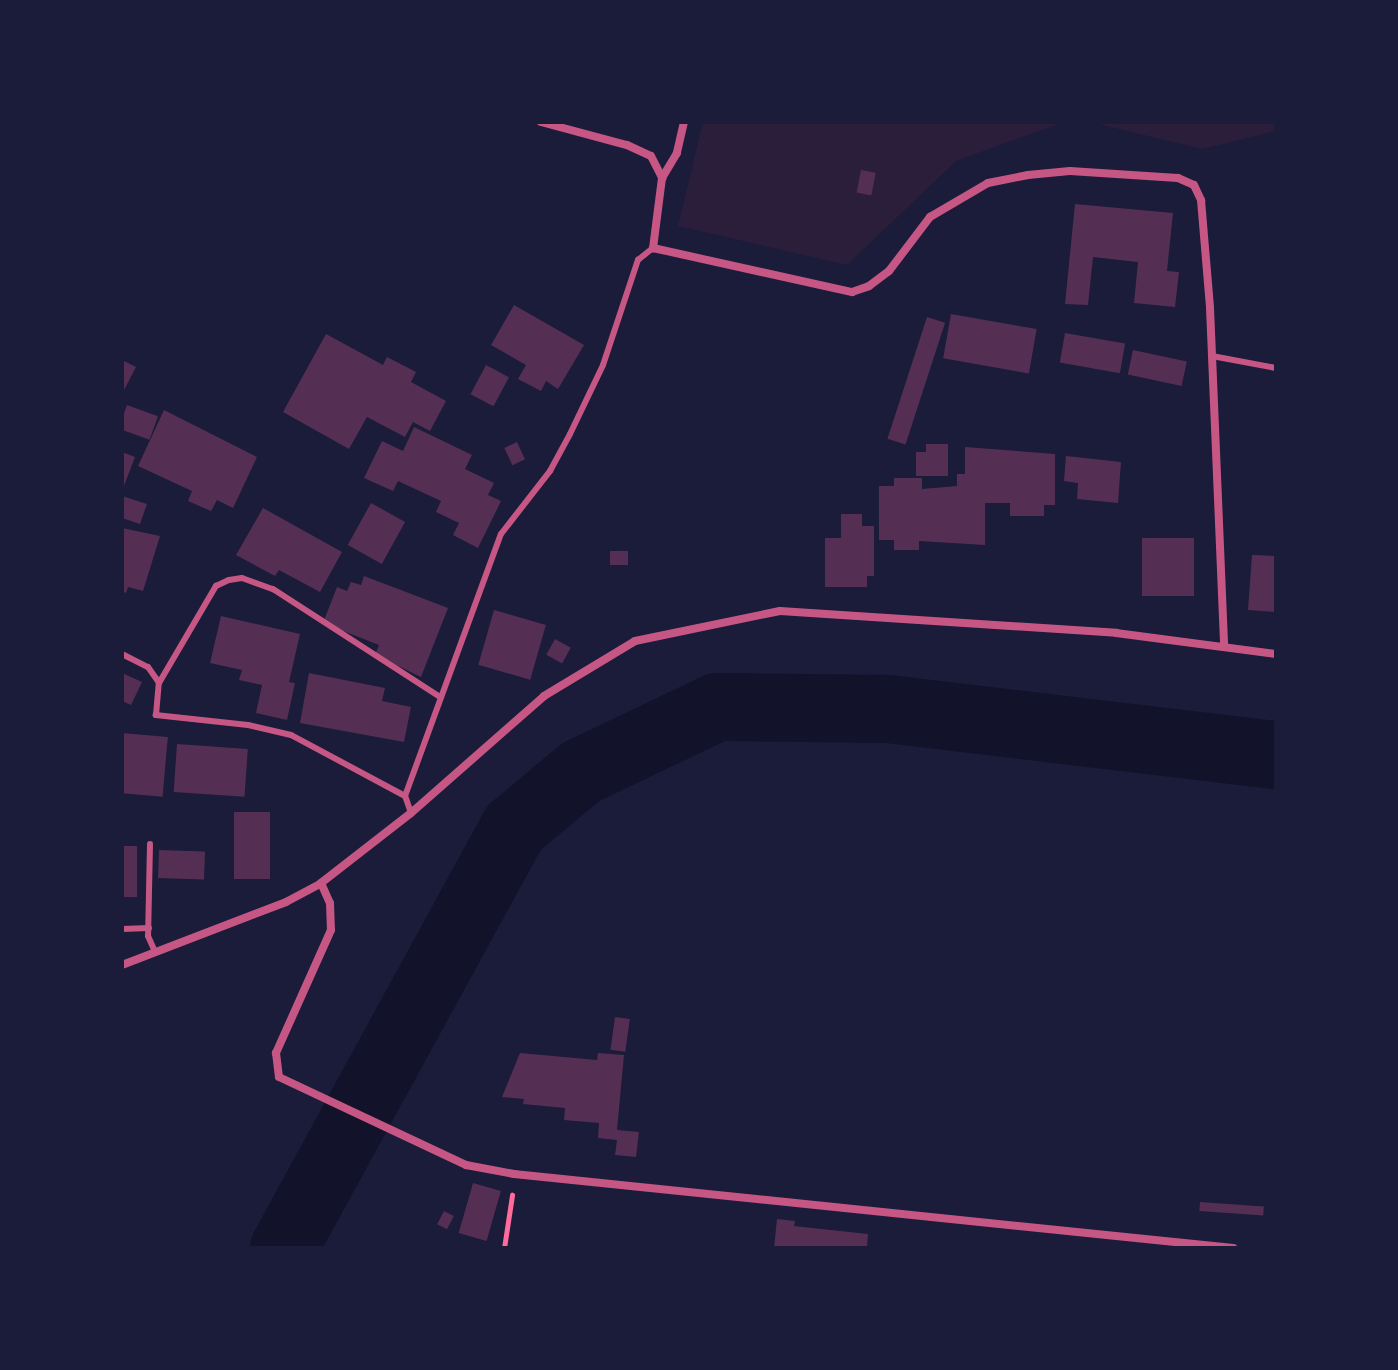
<!DOCTYPE html>
<style>
body{margin:0}
#map{position:relative;width:1398px;height:1370px;overflow:hidden;background:#1b1b3a;font-family:"PT Sans Narrow",sans-serif}
div>[style]{position:absolute}
[style*='--x']{left:calc(var(--x)*1px);top:calc(var(--y)*1px);width:calc(var(--w)*1px);rotate:calc(var(--a)*1deg)}
.green>*{inset:0;background:#2a1e3b}
.river>*{height:68px;margin:-34px;padding:0 34px;transform-origin:34px;border-radius:34px;background:#12122b}
.building>*{inset:0;background:#542f53;transform-origin:0 0}
.path>*{height:5px;margin:-2.5px;padding:0 2.5px;transform-origin:2.5px;border-radius:2.5px;background:#ff6b9d}
.service>*{height:6px;margin:-3px;padding:0 3px;transform-origin:3px;border-radius:3px;background:#c65784}
.minor>*{height:8px;margin:-4px;padding:0 4px;transform-origin:4px;border-radius:4px;background:#c65784}
span{translate:-50% -50%;white-space:nowrap;text-align:center;line-height:1.15;-webkit-text-stroke:7px #1b1b3a;paint-order:stroke}
.frame{position:absolute;inset:0;border:124px solid #1b1b3a;pointer-events:none}
</style>
<div id="map">
<div class="green">
<i style="clip-path:polygon(703px 122px,1064px 122px,956px 161px,847px 265px,678px 226px)"></i>
<i style="clip-path:polygon(1090px 122px,1276px 122px,1276px 131px,1202px 149px)"></i>
</div>
<div class="river">
<i style="--x:284;--y:1248;--w:479;--a:-61.3"></i>
<i style="--x:514;--y:828;--w:87;--a:-39.9"></i>
<i style="--x:581;--y:772;--w:151;--a:-25.5"></i>
<i style="--x:717;--y:707;--w:171;--a:0.7"></i>
<i style="--x:888;--y:709;--w:391;--a:6.8"></i>
</div>
<div class="building">
<i style="left:861px;top:170px;width:15px;height:23px;rotate:11deg"></i>
<i style="clip-path:polygon(1075px 204px,1173px 213px,1167px 271px,1179px 272px,1175px 307px,1134px 303px,1138px 262px,1093px 257px,1088px 305px,1065px 304px)"></i>
<i style="clip-path:polygon(514px 305px,584px 345px,558px 389px,546px 381px,541px 391px,518px 379px,526px 365px,491px 345px)"></i>
<i style="left:951px;top:314px;width:87px;height:45px;rotate:10deg"></i>
<i style="left:927px;top:317px;width:19px;height:128px;rotate:18deg"></i>
<i style="left:1065px;top:333px;width:61px;height:30px;rotate:10deg"></i>
<i style="clip-path:polygon(326px 334px,383px 365px,387px 357px,416px 372px,411px 382px,446px 401px,430px 431px,413px 422px,405px 437px,367px 417px,349px 449px,283px 412px)"></i>
<i style="left:1133px;top:350px;width:55px;height:25px;rotate:12deg"></i>
<i style="clip-path:polygon(122px 360px,136px 367px,122px 394px)"></i>
<i style="left:486px;top:365px;width:26px;height:33px;rotate:28deg"></i>
<i style="left:127px;top:405px;width:33px;height:25px;rotate:20deg"></i>
<i style="clip-path:polygon(164px 410px,257px 457px,233px 508px,217px 500px,211px 511px,188px 501px,192px 491px,138px 466px)"></i>
<i style="clip-path:polygon(414px 427px,472px 455px,465px 469px,494px 483px,488px 495px,501px 501px,478px 548px,453px 535px,459px 523px,436px 512px,441px 501px,398px 481px,393px 491px,364px 478px,382px 441px,403px 451px)"></i>
<i style="left:517px;top:442px;width:19px;height:14px;rotate:65deg"></i>
<i style="clip-path:polygon(926px 444px,948px 444px,948px 476px,916px 476px,916px 452px,926px 452px)"></i>
<i style="clip-path:polygon(965px 447px,1055px 454px,1055px 505px,1044px 505px,1044px 516px,1010px 516px,1010px 503px,985px 503px,985px 545px,919px 541px,919px 550px,894px 550px,894px 540px,879px 540px,879px 486px,894px 486px,894px 478px,922px 478px,922px 489px,957px 486px,957px 474px,965px 474px)"></i>
<i style="clip-path:polygon(122px 452px,135px 457px,122px 491px)"></i>
<i style="clip-path:polygon(1066px 456px,1121px 462px,1118px 503px,1077px 499px,1078px 483px,1064px 481px)"></i>
<i style="clip-path:polygon(122px 496px,147px 504px,140px 524px,122px 518px)"></i>
<i style="left:371px;top:503px;width:39px;height:48px;rotate:29deg"></i>
<i style="clip-path:polygon(263px 508px,342px 552px,320px 592px,279px 570px,275px 576px,236px 555px)"></i>
<i style="clip-path:polygon(841px 514px,862px 514px,862px 526px,874px 526px,874px 576px,867px 576px,867px 587px,825px 587px,825px 538px,841px 538px)"></i>
<i style="clip-path:polygon(122px 528px,160px 536px,143px 591px,128px 587px,126px 593px,122px 591px)"></i>
<i style="left:1142px;top:538px;width:52px;height:58px"></i>
<i style="left:610px;top:551px;width:18px;height:14px"></i>
<i style="clip-path:polygon(1252px 555px,1276px 556px,1276px 612px,1248px 610px)"></i>
<i style="clip-path:polygon(364px 576px,448px 608px,421px 677px,375px 655px,379px 645px,323px 623px,337px 587px,347px 591px,351px 582px,361px 585px)"></i>
<i style="left:494px;top:610px;width:54px;height:57px;rotate:16deg"></i>
<i style="clip-path:polygon(221px 616px,300px 634px,289px 682px,295px 683px,287px 720px,256px 713px,262px 685px,239px 680px,242px 670px,210px 663px)"></i>
<i style="left:555px;top:639px;width:18px;height:18px;rotate:29deg"></i>
<i style="clip-path:polygon(122px 673px,142px 682px,131px 705px,122px 701px)"></i>
<i style="clip-path:polygon(309px 673px,385px 688px,382px 701px,411px 707px,404px 742px,300px 723px)"></i>
<i style="left:122px;top:733px;width:46px;height:60px;rotate:5deg"></i>
<i style="left:177px;top:744px;width:71px;height:48px;rotate:4deg"></i>
<i style="left:234px;top:812px;width:36px;height:67px"></i>
<i style="left:122px;top:846px;width:15px;height:51px"></i>
<i style="left:159px;top:850px;width:46px;height:28px;rotate:2deg"></i>
<i style="left:615px;top:1017px;width:15px;height:33px;rotate:8deg"></i>
<i style="clip-path:polygon(520px 1053px,597px 1060px,598px 1053px,624px 1055px,617px 1130px,639px 1132px,636px 1157px,615px 1155px,617px 1140px,598px 1138px,599px 1123px,564px 1120px,565px 1108px,523px 1104px,524px 1099px,502px 1097px)"></i>
<i style="left:473px;top:1183px;width:29px;height:52px;rotate:16deg"></i>
<i style="left:1200px;top:1202px;width:64px;height:9px;rotate:4deg"></i>
<i style="left:444px;top:1211px;width:11px;height:15px;rotate:27deg"></i>
<i style="clip-path:polygon(777px 1219px,795px 1221px,794px 1226px,868px 1234px,867px 1248px,774px 1248px)"></i>
</div>
<div class="path">
<i style="--x:504;--y:1248;--w:54;--a:-81.4"></i>
</div>
<div class="service">
<i style="--x:1212;--y:356;--w:65;--a:10.6"></i>
<i style="--x:122;--y:654;--w:29;--a:27"></i>
<i style="--x:148;--y:667;--w:19;--a:55"></i>
<i style="--x:405;--y:796;--w:129;--a:-151.8"></i>
<i style="--x:291;--y:735;--w:44;--a:-166.9"></i>
<i style="--x:248;--y:725;--w:93;--a:-173.8"></i>
<i style="--x:156;--y:715;--w:32;--a:-85"></i>
<i style="--x:159;--y:683;--w:113;--a:-59.6"></i>
<i style="--x:216;--y:586;--w:14;--a:-25"></i>
<i style="--x:229;--y:580;--w:13;--a:-9"></i>
<i style="--x:242;--y:578;--w:33;--a:20"></i>
<i style="--x:273;--y:589;--w:199;--a:32.9"></i>
<i style="--x:411;--y:813;--w:18;--a:-109"></i>
<i style="--x:405;--y:796;--w:279;--a:-69.9"></i>
<i style="--x:501;--y:534;--w:80;--a:-52.1"></i>
<i style="--x:550;--y:471;--w:42;--a:-61.6"></i>
<i style="--x:570;--y:434;--w:76;--a:-64.4"></i>
<i style="--x:603;--y:365;--w:111;--a:-71.6"></i>
<i style="--x:638;--y:260;--w:19;--a:-39"></i>
<i style="--x:150;--y:844;--w:92;--a:91.2"></i>
<i style="--x:148;--y:936;--w:17;--a:66"></i>
<i style="--x:122;--y:929;--w:27;--a:-2"></i>
</div>
<div class="minor">
<i style="--x:541;--y:122;--w:89;--a:15"></i>
<i style="--x:627;--y:145;--w:26;--a:25"></i>
<i style="--x:651;--y:156;--w:25;--a:63"></i>
<i style="--x:684;--y:122;--w:32;--a:103"></i>
<i style="--x:677;--y:153;--w:29;--a:121"></i>
<i style="--x:662;--y:178;--w:71;--a:97.3"></i>
<i style="--x:653;--y:248;--w:204;--a:12.5"></i>
<i style="--x:852;--y:292;--w:18;--a:-19"></i>
<i style="--x:869;--y:286;--w:25;--a:-37"></i>
<i style="--x:889;--y:271;--w:68;--a:-52.8"></i>
<i style="--x:930;--y:217;--w:67;--a:-30.4"></i>
<i style="--x:988;--y:183;--w:41;--a:-11.3"></i>
<i style="--x:1028;--y:175;--w:42;--a:-5.4"></i>
<i style="--x:1070;--y:171;--w:108;--a:3.7"></i>
<i style="--x:1178;--y:178;--w:17;--a:24"></i>
<i style="--x:1194;--y:185;--w:17;--a:65"></i>
<i style="--x:1201;--y:200;--w:108;--a:85.2"></i>
<i style="--x:1210;--y:308;--w:339;--a:87.6"></i>
<i style="--x:321;--y:883;--w:22;--a:66"></i>
<i style="--x:330;--y:903;--w:27;--a:88"></i>
<i style="--x:331;--y:930;--w:135;--a:114.1"></i>
<i style="--x:276;--y:1053;--w:24;--a:83"></i>
<i style="--x:279;--y:1077;--w:207;--a:25.2"></i>
<i style="--x:466;--y:1165;--w:49;--a:10.6"></i>
<i style="--x:514;--y:1174;--w:723;--a:5.88"></i>
<i style="--x:122;--y:965;--w:176;--a:-21"></i>
<i style="--x:286;--y:902;--w:40;--a:-28"></i>
<i style="--x:321;--y:883;--w:114;--a:-37.9"></i>
<i style="--x:411;--y:813;--w:177;--a:-41.3"></i>
<i style="--x:544;--y:696;--w:106;--a:-31.1"></i>
<i style="--x:635;--y:641;--w:148;--a:-11.7"></i>
<i style="--x:780;--y:611;--w:337;--a:3.7"></i>
<i style="--x:1116;--y:633;--w:161;--a:7.5"></i>
</div>
<div class="frame"></div>
</div>
